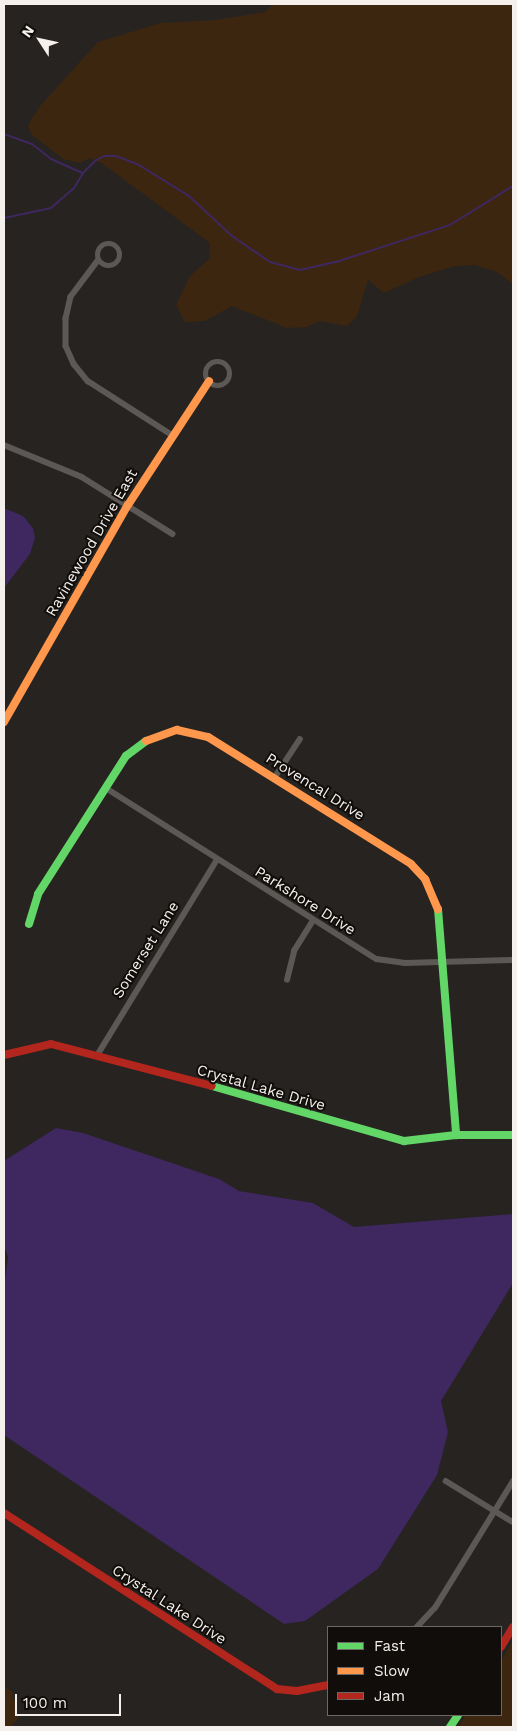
<!DOCTYPE html>
<style>
body{margin:0}
#map{position:relative;width:517px;height:1731px;overflow:hidden;background:#262320;font-family:"Work Sans",sans-serif}
div>[style]{position:absolute}
[style*='--x']{left:calc(var(--x)*1px);top:calc(var(--y)*1px);width:calc(var(--w)*1px);rotate:calc(var(--a)*1deg)}
.green>*{inset:0;background:#3d2610}
.water>*{inset:0;background:#3f275f}
.stream>*{height:2px;margin:-1px;padding:0 1px;transform-origin:1px;border-radius:1px;background:#3f275f}
.street>*{height:5.5px;margin:-2.75px;padding:0 2.75px;transform-origin:2.75px;border-radius:2.75px;background:#5b5856}
.street>.ring{margin:-2.75px;padding:0;box-sizing:content-box;background:none;border:5.5px solid #5b5856;border-radius:50%}
.fast>*{height:8px;margin:-4px;padding:0 4px;transform-origin:4px;border-radius:4px;background:#63d668}
.slow>*{height:8px;margin:-4px;padding:0 4px;transform-origin:4px;border-radius:4px;background:#ff974d}
.jam>*{height:8px;margin:-4px;padding:0 4px;transform-origin:4px;border-radius:4px;background:#b3261e}
span{translate:-50% -50%;white-space:nowrap;text-align:center;line-height:1.15;-webkit-text-stroke:4px #100d0a;paint-order:stroke}
.street-label{font-size:15px;color:#f5f0ec}
.frame{position:absolute;inset:0;border:5px solid #f5f0ec;pointer-events:none}
.legend{position:absolute;left:327px;top:1626px;width:175px;height:90px;box-sizing:border-box;background:#100d0a;border:1px solid #6c6864;margin:0;padding:6px 9px;list-style:none;font-size:15px;color:#f5f0ec}
.legend li{display:flex;align-items:center;gap:10px;height:25px}
.legend b{width:25px;border:1px solid #6c6864}
.north{position:absolute;left:15px;top:15px;width:50px;height:50px;-webkit-text-stroke:4px #100d0a;paint-order:stroke;rotate:305deg;font-size:14px;font-weight:700;line-height:20px;text-align:center;color:#f5f0ec}
.north::after{content:'';display:block;margin:auto;width:18px;height:22px;background:#f5f0ec;clip-path:polygon(50% 0,100% 100%,50% 72%,0 100%)}
.scale{position:absolute;left:15px;top:1694px;width:106px;height:22px;box-sizing:border-box;border:2px solid #f5f0ec;border-top:0;padding-left:6px;font-size:15px;line-height:18px;white-space:nowrap;color:#f5f0ec;-webkit-text-stroke:4px #100d0a;paint-order:stroke}
</style>
<div id="map">
<div class="green">
<i style="clip-path:polygon(273px 4px,513px 4px,513px 284px,497px 272px,475px 265px,455px 266px,419px 277px,384px 293px,368px 280px,357px 316px,347px 326px,320px 321px,307px 327px,287px 328px,232px 306px,205px 321px,185px 322px,176px 305px,190px 276px,209px 259px,210px 243px,103px 164px,90px 158px,80px 163px,63px 159px,31px 134px,28px 125px,40px 106px,98px 42px,161px 23px,216px 20px,265px 12px)"></i>
<i style="clip-path:polygon(513px 1641px,513px 1727px,458px 1727px,466px 1715px,501px 1715px,501px 1661px)"></i>
<i style="clip-path:polygon(4px 1687px,13px 1692px,18px 1719px,10px 1727px,4px 1727px)"></i>
</div>
<div class="water">
<i style="clip-path:polygon(4px 508px,23px 516px,33px 528px,35px 538px,30px 554px,4px 588px)"></i>
<i style="clip-path:polygon(56px 1128px,83px 1133px,219px 1179px,239px 1191px,313px 1203px,354px 1227px,513px 1214px,513px 1283px,441px 1401px,448px 1432px,437px 1475px,378px 1569px,305px 1621px,284px 1624px,4px 1435px,4px 1288px,8px 1257px,4px 1246px,4px 1161px)"></i>
</div>
<div class="stream">
<i style="--x:4;--y:134;--w:30;--a:20"></i>
<i style="--x:32;--y:144;--w:24;--a:38"></i>
<i style="--x:51;--y:159;--w:35;--a:24"></i>
<i style="--x:4;--y:218;--w:48;--a:-12"></i>
<i style="--x:51;--y:208;--w:30;--a:-41"></i>
<i style="--x:74;--y:188;--w:17;--a:-59"></i>
<i style="--x:83;--y:173;--w:17;--a:-45"></i>
<i style="--x:95;--y:161;--w:10;--a:-29"></i>
<i style="--x:104;--y:156;--w:12;--a:0"></i>
<i style="--x:116;--y:156;--w:25;--a:21"></i>
<i style="--x:139;--y:165;--w:59;--a:31.8"></i>
<i style="--x:189;--y:196;--w:59;--a:42.9"></i>
<i style="--x:232;--y:236;--w:46;--a:34.4"></i>
<i style="--x:270;--y:262;--w:31;--a:15"></i>
<i style="--x:300;--y:270;--w:37;--a:-13"></i>
<i style="--x:336;--y:262;--w:120;--a:-18"></i>
<i style="--x:450;--y:225;--w:74;--a:-31.8"></i>
</div>
<div class="street">
<i class="ring" style="left:98px;top:244px;width:16.5px;height:16.5px"></i>
<i style="--x:98;--y:261;--w:45;--a:126.9"></i>
<i style="--x:71;--y:297;--w:22;--a:103"></i>
<i style="--x:66;--y:318;--w:28;--a:90"></i>
<i style="--x:66;--y:346;--w:20;--a:66"></i>
<i style="--x:74;--y:364;--w:22;--a:51"></i>
<i style="--x:88;--y:381;--w:100;--a:32.7"></i>
<i class="ring" style="left:206px;top:362px;width:18.5px;height:18.5px"></i>
<i style="--x:4;--y:445;--w:84;--a:22.3"></i>
<i style="--x:82;--y:477;--w:107;--a:32.1"></i>
<i style="--x:275;--y:777;--w:45;--a:-56.7"></i>
<i style="--x:106;--y:788;--w:320;--a:32.3"></i>
<i style="--x:377;--y:959;--w:28;--a:8"></i>
<i style="--x:405;--y:963;--w:108;--a:-1.6"></i>
<i style="--x:287;--y:980;--w:30;--a:-76"></i>
<i style="--x:294;--y:951;--w:36;--a:-58"></i>
<i style="--x:98;--y:1054;--w:228;--a:-58.5"></i>
<i style="--x:446;--y:1481;--w:79;--a:31.5"></i>
<i style="--x:417;--y:1627;--w:26;--a:-47"></i>
<i style="--x:435;--y:1608;--w:149;--a:-58.4"></i>
</div>
<div class="fast">
<i style="--x:438;--y:909;--w:227;--a:85.4"></i>
<i style="--x:29;--y:924;--w:31;--a:-73"></i>
<i style="--x:38;--y:894;--w:164;--a:-57.5"></i>
<i style="--x:126;--y:756;--w:25;--a:-37"></i>
<i style="--x:212;--y:1086;--w:200;--a:16"></i>
<i style="--x:404;--y:1141;--w:52;--a:-6.6"></i>
<i style="--x:456;--y:1135;--w:57;--a:0"></i>
<i style="--x:450;--y:1727;--w:14;--a:-56"></i>
</div>
<div class="slow">
<i style="--x:4;--y:722;--w:250;--a:-60.3"></i>
<i style="--x:128;--y:505;--w:148;--a:-56.8"></i>
<i style="--x:146;--y:741;--w:33;--a:-20"></i>
<i style="--x:177;--y:730;--w:32;--a:13"></i>
<i style="--x:208;--y:737;--w:239;--a:32"></i>
<i style="--x:411;--y:864;--w:21;--a:47"></i>
<i style="--x:425;--y:879;--w:33;--a:67"></i>
</div>
<div class="jam">
<i style="--x:4;--y:1055;--w:48;--a:-13.2"></i>
<i style="--x:51;--y:1044;--w:166;--a:14.6"></i>
<i style="--x:4;--y:1513;--w:325;--a:32.8"></i>
<i style="--x:277;--y:1689;--w:20;--a:6"></i>
<i style="--x:297;--y:1691;--w:32;--a:-11"></i>
<i style="--x:501;--y:1647;--w:23;--a:-59"></i>
</div>
<div class="street-label">
<span style="left:92px;top:543px;rotate:-60deg">Ravinewood Drive East</span>
<span style="left:315px;top:787px;rotate:32deg">Provencal Drive</span>
<span style="left:305px;top:901px;rotate:32deg">Parkshore Drive</span>
<span style="left:146px;top:950px;rotate:-58deg">Somerset Lane</span>
<span style="left:261px;top:1088px;rotate:16deg">Crystal Lake Drive</span>
<span style="left:169px;top:1605px;rotate:33deg">Crystal Lake Drive</span>
</div>
<div class="frame"></div>
<ul class="legend">
<li><b style="height:6px;background:#63d668"></b>Fast</li>
<li><b style="height:6px;background:#ff974d"></b>Slow</li>
<li><b style="height:6px;background:#b3261e"></b>Jam</li>
</ul>
<div class="north">N</div>
<div class="scale">100 m</div>
</div>
